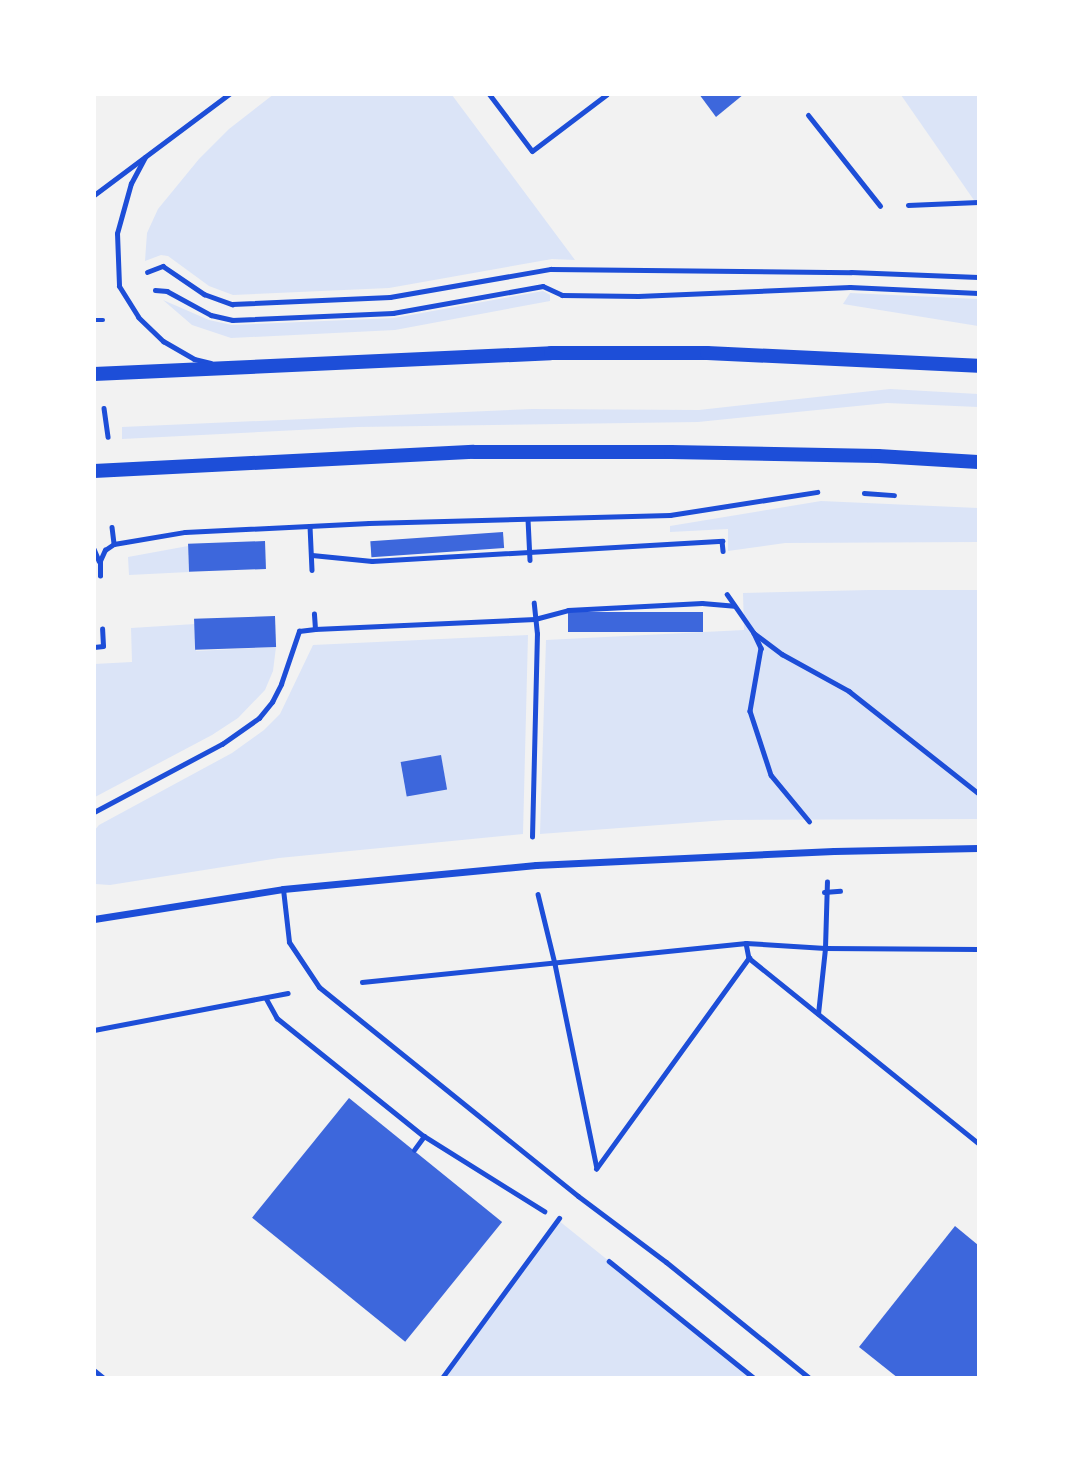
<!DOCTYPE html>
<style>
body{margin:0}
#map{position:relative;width:1073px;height:1472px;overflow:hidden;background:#f2f2f2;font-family:Jost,sans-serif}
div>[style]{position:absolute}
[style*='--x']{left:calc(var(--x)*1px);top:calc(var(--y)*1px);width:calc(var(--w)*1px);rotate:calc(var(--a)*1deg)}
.green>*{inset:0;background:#dbe4f7}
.building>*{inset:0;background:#3d67dc;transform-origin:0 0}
.path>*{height:4.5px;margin:-2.25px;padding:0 2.25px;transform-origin:2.25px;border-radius:2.25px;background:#1d4ed8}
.service>*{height:5px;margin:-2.5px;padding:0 2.5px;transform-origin:2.5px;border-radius:2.5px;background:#1d4ed8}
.minor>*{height:7px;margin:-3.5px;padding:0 3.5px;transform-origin:3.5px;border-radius:3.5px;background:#1d4ed8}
.secondary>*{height:14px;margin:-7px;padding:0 7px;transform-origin:7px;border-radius:7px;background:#1d4ed8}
span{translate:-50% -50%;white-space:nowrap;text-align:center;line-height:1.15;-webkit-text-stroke:6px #fff;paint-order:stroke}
.frame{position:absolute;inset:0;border:96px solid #fff;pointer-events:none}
</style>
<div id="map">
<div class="green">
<i style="clip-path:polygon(274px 94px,452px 95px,575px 260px,552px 259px,389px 288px,233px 295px,209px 286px,168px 256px,161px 255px,145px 261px,147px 233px,158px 209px,199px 159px,229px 129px)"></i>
<i style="clip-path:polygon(901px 95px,978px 95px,978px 206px)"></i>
<i style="clip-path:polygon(543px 291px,550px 295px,550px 301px,395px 330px,231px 338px,192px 325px,163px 300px,209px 320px,232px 325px,394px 318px)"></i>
<i style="clip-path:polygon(850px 293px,978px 299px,978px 326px,843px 304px)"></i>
<i style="clip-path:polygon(890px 389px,978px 394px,978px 407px,887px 403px,698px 422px,358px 427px,122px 439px,122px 427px,532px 409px,699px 410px)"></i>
<i style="clip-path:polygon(821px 501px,978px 508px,978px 542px,785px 543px,728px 551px,728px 529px,670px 532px,670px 526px)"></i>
<i style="clip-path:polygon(188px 546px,189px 572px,129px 575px,128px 557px)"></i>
<i style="clip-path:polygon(869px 590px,978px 590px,978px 819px,726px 820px,540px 834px,546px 640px,744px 630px,743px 593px)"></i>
<i style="clip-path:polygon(195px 624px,196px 651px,276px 647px,273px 671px,265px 690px,238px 718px,212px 735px,95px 797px,94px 664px,132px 662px,131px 628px)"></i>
<i style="clip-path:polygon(528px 635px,523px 834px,279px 858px,110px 885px,95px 884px,94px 831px,99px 825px,232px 753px,264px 730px,280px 714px,313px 645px)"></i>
<i style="clip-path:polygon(558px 1220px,753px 1377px,442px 1378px)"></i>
</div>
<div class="building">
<i style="clip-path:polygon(699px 94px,744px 94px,716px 117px)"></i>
<i style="left:503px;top:532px;width:16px;height:133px;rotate:86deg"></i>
<i style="left:265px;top:541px;width:28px;height:77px;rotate:88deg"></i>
<i style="left:703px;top:612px;width:20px;height:135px;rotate:90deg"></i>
<i style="left:275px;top:616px;width:31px;height:81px;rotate:88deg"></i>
<i style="left:441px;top:755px;width:35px;height:41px;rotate:80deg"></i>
<i style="left:349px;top:1098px;width:197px;height:154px;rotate:39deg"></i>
<i style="clip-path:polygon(955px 1226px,978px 1245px,978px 1378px,898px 1378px,859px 1347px)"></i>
</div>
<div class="path">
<i style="--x:908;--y:205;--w:70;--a:-2.5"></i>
<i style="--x:147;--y:272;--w:17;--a:-21"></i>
<i style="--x:163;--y:266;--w:50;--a:34.3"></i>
<i style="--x:204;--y:294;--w:30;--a:20"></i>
<i style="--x:232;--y:304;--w:158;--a:-2.5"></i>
<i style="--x:390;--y:297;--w:163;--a:-9.9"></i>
<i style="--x:551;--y:269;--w:300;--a:0.6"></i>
<i style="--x:851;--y:272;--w:127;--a:2.3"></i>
<i style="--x:155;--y:290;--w:12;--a:5"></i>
<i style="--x:167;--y:291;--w:50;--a:28.6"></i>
<i style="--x:211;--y:315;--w:22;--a:13"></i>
<i style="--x:232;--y:320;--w:161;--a:-2.5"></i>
<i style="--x:393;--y:313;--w:152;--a:-10.2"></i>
<i style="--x:543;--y:286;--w:21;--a:25"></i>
<i style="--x:562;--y:295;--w:76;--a:0.8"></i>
<i style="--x:638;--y:296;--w:212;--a:-2.4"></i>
<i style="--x:850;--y:287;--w:128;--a:2.7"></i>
<i style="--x:94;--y:320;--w:9;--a:0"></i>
<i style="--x:104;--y:408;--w:29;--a:82"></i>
<i style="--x:864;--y:493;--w:30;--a:4"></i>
<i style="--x:528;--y:519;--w:41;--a:87.2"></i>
<i style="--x:310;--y:526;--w:44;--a:87.4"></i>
<i style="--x:112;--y:527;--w:17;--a:83"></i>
<i style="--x:94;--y:549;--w:13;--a:67"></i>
<i style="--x:312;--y:555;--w:60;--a:5.7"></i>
<i style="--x:372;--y:561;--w:351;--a:-3.3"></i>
<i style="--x:722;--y:541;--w:10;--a:84"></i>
<i style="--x:100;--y:576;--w:15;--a:-90"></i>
<i style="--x:100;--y:561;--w:12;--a:-66"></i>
<i style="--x:105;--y:550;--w:11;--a:-34"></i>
<i style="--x:114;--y:544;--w:72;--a:-9.6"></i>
<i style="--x:185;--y:532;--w:184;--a:-2.8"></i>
<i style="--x:369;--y:523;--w:301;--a:-1.5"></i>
<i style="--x:670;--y:515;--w:149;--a:-8.9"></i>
<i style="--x:727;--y:594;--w:47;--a:55.3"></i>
<i style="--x:754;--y:633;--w:35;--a:37"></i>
<i style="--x:782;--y:654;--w:77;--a:28.9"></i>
<i style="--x:849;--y:691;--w:164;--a:38.3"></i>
<i style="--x:315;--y:629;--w:220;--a:-2.6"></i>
<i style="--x:535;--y:619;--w:34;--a:-15"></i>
<i style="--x:568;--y:610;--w:134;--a:-3"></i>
<i style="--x:702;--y:603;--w:32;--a:5"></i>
<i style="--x:754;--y:633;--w:17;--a:65"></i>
<i style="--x:761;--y:648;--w:64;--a:99.9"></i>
<i style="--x:750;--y:711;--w:67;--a:71.8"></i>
<i style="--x:771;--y:775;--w:60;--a:50.4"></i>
<i style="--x:94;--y:647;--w:9;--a:-6"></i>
<i style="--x:103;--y:646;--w:17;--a:-93"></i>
<i style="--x:94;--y:812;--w:145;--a:-28"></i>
<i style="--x:222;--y:744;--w:45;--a:-35.1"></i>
<i style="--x:259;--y:718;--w:21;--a:-51"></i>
<i style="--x:272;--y:702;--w:20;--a:-63"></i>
<i style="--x:281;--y:684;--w:56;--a:-71.2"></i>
<i style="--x:299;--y:631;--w:16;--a:-7"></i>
<i style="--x:315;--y:629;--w:15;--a:-94"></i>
<i style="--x:532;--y:837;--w:203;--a:-88.6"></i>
<i style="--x:537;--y:634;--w:31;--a:-96"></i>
<i style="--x:824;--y:892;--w:16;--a:-4"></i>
<i style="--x:538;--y:894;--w:72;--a:76.3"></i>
<i style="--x:555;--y:964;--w:208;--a:78.4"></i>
<i style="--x:746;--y:943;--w:15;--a:79"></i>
<i style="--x:749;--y:958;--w:294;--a:38.9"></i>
<i style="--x:362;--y:982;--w:386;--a:-5.8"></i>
<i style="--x:746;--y:943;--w:79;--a:3.6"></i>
<i style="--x:825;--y:948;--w:153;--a:0.4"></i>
<i style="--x:266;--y:998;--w:23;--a:61"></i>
<i style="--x:277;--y:1018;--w:189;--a:38.8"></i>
<i style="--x:424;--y:1136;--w:142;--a:32"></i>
<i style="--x:818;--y:1014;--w:66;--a:-83.9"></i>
<i style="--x:825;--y:948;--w:66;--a:-88.3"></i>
<i style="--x:94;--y:1030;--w:197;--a:-10.8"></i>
<i style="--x:414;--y:1150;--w:17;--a:-54"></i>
<i style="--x:596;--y:1169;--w:261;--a:-54.1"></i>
<i style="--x:609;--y:1261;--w:186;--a:38.9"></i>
<i style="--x:94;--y:1370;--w:13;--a:39"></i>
<i style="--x:442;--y:1378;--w:198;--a:-53.8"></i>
</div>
<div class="service">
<i style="--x:489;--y:94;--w:71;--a:53"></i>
<i style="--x:532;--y:151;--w:94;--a:-37.2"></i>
<i style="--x:808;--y:115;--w:116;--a:51.6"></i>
<i style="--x:145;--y:157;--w:30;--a:118"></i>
<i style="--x:131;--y:183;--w:52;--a:105.6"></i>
<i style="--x:117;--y:233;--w:53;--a:87.8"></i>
<i style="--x:119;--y:286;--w:36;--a:58"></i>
<i style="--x:138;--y:317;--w:35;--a:44"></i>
<i style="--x:163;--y:341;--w:36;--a:30"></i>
<i style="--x:194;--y:359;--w:17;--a:13"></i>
<i style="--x:94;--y:195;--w:169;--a:-36.8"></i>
<i style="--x:283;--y:889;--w:53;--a:83.5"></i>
<i style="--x:289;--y:942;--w:54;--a:56.3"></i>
<i style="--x:319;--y:987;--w:333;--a:38.9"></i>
<i style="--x:578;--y:1196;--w:110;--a:36.9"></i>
<i style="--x:666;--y:1262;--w:184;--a:39"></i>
</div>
<div class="minor">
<i style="--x:94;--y:919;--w:191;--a:-9"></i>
<i style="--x:283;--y:889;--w:254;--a:-5.4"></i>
<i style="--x:536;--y:865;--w:298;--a:-2.7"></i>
<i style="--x:834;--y:851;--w:144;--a:-1.2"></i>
</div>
<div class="secondary">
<i style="--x:94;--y:374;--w:457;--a:-2.6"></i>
<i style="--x:551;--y:353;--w:156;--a:0"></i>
<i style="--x:707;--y:353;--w:271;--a:2.7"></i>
<i style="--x:94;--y:471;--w:380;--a:-2.9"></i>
<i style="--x:474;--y:452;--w:197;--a:0"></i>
<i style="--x:671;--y:452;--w:207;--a:1.1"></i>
<i style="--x:878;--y:456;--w:100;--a:3.4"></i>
</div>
<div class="frame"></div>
</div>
